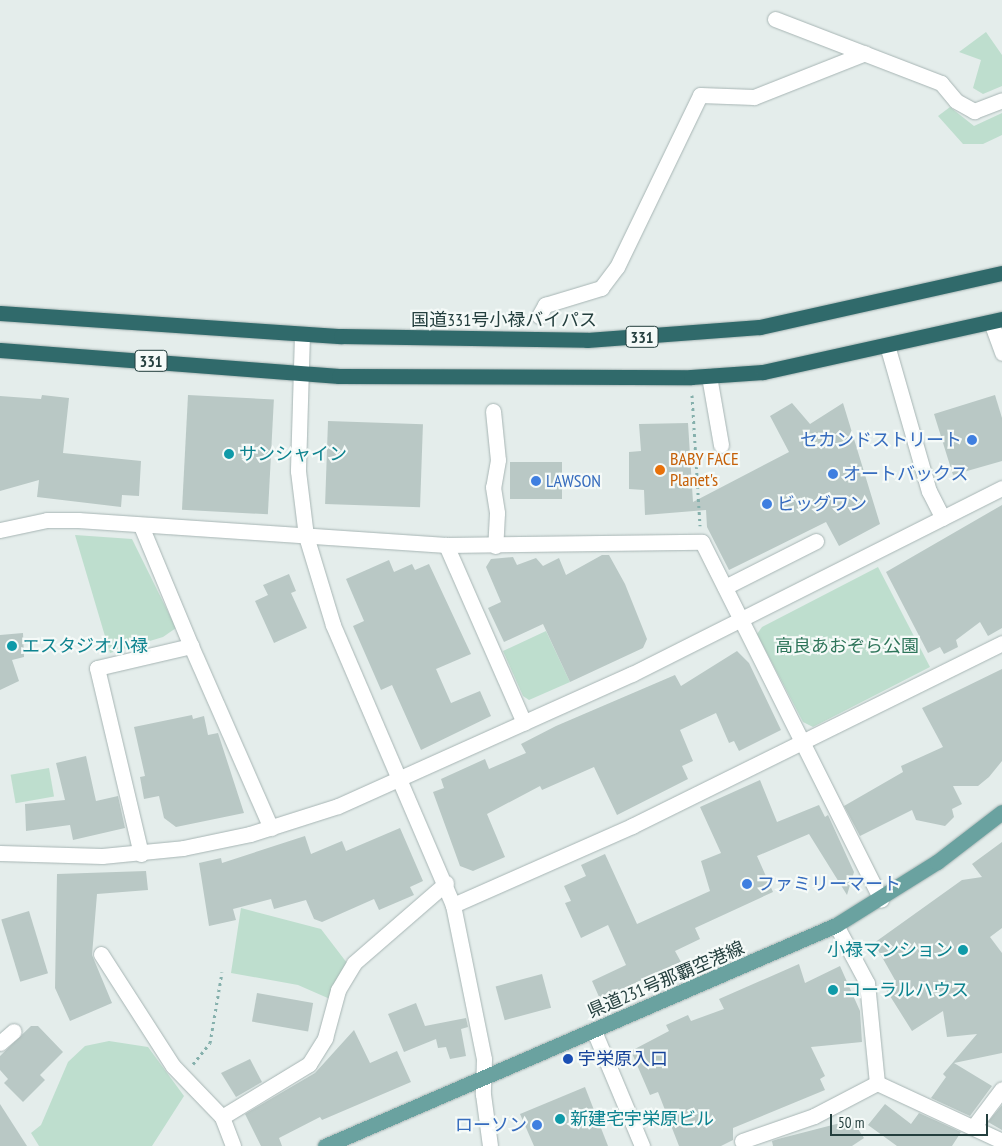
<!DOCTYPE html>
<meta charset="utf-8">
<style>
body{margin:0}
#map{position:relative;width:1002px;height:1146px;overflow:hidden;background:#e4edeb;font-family:"PT Sans Narrow","Noto Sans JP",sans-serif}
div>[style]{position:absolute}
[style*='--x']{left:calc(var(--x)*1px);top:calc(var(--y)*1px);width:calc(var(--w)*1px);rotate:calc(var(--a)*1deg)}
.green>*{inset:0;background:#bedece;transform-origin:0 0}
.building>*{inset:0;background:#b9c8c5;transform-origin:0 0}
.path>*{height:3px;margin-top:-1.5px;transform-origin:0;background:repeating-linear-gradient(90deg,#85b0ac 0 2.5px,transparent 0 6.5px)}
.roads{filter:drop-shadow(0 0 1px #a7b5b4) drop-shadow(0 0 1px #a7b5b4)}
.minor>*{height:15px;margin:-7.5px;padding:0 7.5px;transform-origin:7.5px;border-radius:7.5px;background:#fff}
.major>*{height:15px;margin:-7.5px;padding:0 7.5px;transform-origin:7.5px;border-radius:7.5px;background:#6aa2a0}
.highway>*{height:15px;margin:-7.5px;padding:0 7.5px;transform-origin:7.5px;border-radius:7.5px;background:#306a6b}
.dots>*{width:14px;height:14px;translate:-50% -50%;box-sizing:border-box;border:2px solid #f5faf8;border-radius:50%}
span{translate:-50% -50%;white-space:nowrap;text-align:center;line-height:1.15;-webkit-text-stroke:4.5px #f5faf8;paint-order:stroke}
.shield-label span{padding:1px 4px;background:#f5faf8;border:1px solid;border-radius:4px;-webkit-text-stroke-width:0}
.shield-label{font-size:16px;color:#243f3e;font-weight:700}
.street-label{font-size:18px;color:#243f3e}
.shop-label{font-size:18px;color:#366cbe}
.right{translate:-100% -50%;text-align:right}
.left{translate:0 -50%;text-align:left}
.culture-label{font-size:18px;color:#0d838f}
.food-label{font-size:18px;color:#c56008}
.park-label{font-size:18px;color:#2e755a}
.transit-label{font-size:18px;color:#164399}
.scale{position:absolute;left:830px;top:1114px;width:158px;height:22px;box-sizing:border-box;border:2px solid #243f3e;border-top:0;padding-left:6px;font-size:15px;line-height:18px;white-space:nowrap;color:#243f3e;-webkit-text-stroke:4px #f5faf8;paint-order:stroke}
</style>
<div id="map">
<div class="green">
<i style="clip-path:polygon(986px 32px,1002px 55px,1002px 86px,983px 94px,973px 88px,981px 60px,959px 52px)"></i>
<i style="clip-path:polygon(950px 107px,974px 126px,1002px 113px,1002px 135px,983px 144px,963px 144px,938px 116px)"></i>
<i style="clip-path:polygon(75px 535px,132px 539px,176px 628px,163px 637px,110px 653px)"></i>
<i style="clip-path:polygon(878px 567px,930px 667px,813px 727px,803px 722px,757px 634px,762px 627px)"></i>
<i style="clip-path:polygon(546px 631px,570px 682px,529px 700px,523px 696px,503px 651px)"></i>
<i style="left:49px;top:768px;width:29px;height:39px;rotate:80deg"></i>
<i style="clip-path:polygon(241px 908px,321px 929px,347px 963px,330px 999px,298px 985px,231px 973px)"></i>
<i style="clip-path:polygon(109px 1041px,148px 1047px,184px 1096px,152px 1146px,39px 1146px,31px 1133px,41px 1125px,68px 1062px,85px 1046px)"></i>
</div>
<div class="building">
<i style="clip-path:polygon(42px 395px,69px 398px,63px 453px,141px 461px,139px 496px,122px 495px,121px 507px,37px 497px,39px 480px,0 491px,0 396px,41px 399px)"></i>
<i style="left:188px;top:395px;width:86px;height:115px;rotate:3deg"></i>
<i style="clip-path:polygon(995px 395px,1002px 418px,1002px 461px,953px 475px,934px 414px)"></i>
<i style="clip-path:polygon(792px 403px,810px 424px,843px 403px,880px 524px,839px 546px,826px 522px,729px 570px,707px 527px,706px 510px,645px 515px,644px 490px,629px 489px,629px 452px,641px 451px,639px 424px,688px 423px,693px 502px,789px 452px,770px 416px)"></i>
<i style="left:328px;top:421px;width:95px;height:83px;rotate:2deg"></i>
<i style="left:510px;top:462px;width:52px;height:37px"></i>
<i style="clip-path:polygon(1002px 505px,1002px 628px,988px 636px,980px 622px,956px 640px,958px 647px,944px 654px,940px 647px,928px 653px,886px 572px)"></i>
<i style="clip-path:polygon(602px 555px,609px 555px,625px 584px,647px 639px,643px 648px,570px 682px,543px 624px,504px 642px,488px 608px,501px 602px,486px 567px,491px 559px,513px 557px,517px 565px,536px 558px,543px 566px,559px 558px,566px 575px)"></i>
<i style="clip-path:polygon(389px 560px,394px 572px,412px 564px,415px 570px,429px 564px,471px 654px,436px 669px,451px 703px,480px 691px,491px 716px,421px 750px,392px 685px,381px 690px,353px 626px,364px 621px,346px 579px)"></i>
<i style="clip-path:polygon(289px 574px,296px 591px,291px 593px,307px 628px,274px 643px,255px 601px,268px 595px,263px 585px)"></i>
<i style="clip-path:polygon(23px 633px,24px 657px,12px 660px,19px 681px,0 690px,0 635px)"></i>
<i style="clip-path:polygon(737px 651px,749px 663px,781px 730px,739px 751px,734px 741px,729px 743px,716px 713px,680px 730px,693px 761px,682px 766px,688px 779px,617px 815px,594px 767px,542px 790px,540px 786px,487px 814px,505px 857px,473px 871px,460px 866px,433px 792px,444px 788px,441px 779px,485px 759px,489px 769px,526px 753px,521px 744px,556px 726px,675px 675px,681px 686px)"></i>
<i style="clip-path:polygon(1002px 669px,1002px 761px,989px 777px,978px 786px,953px 786px,962px 804px,952px 809px,954px 817px,945px 826px,916px 820px,912px 810px,860px 836px,844px 806px,903px 772px,901px 766px,943px 747px,922px 708px)"></i>
<i style="clip-path:polygon(192px 715px,193px 719px,204px 716px,208px 735px,218px 733px,244px 813px,176px 827px,164px 818px,159px 796px,144px 799px,140px 777px,145px 776px,134px 727px)"></i>
<i style="clip-path:polygon(86px 756px,96px 801px,118px 796px,125px 828px,73px 840px,70px 825px,26px 831px,25px 804px,65px 800px,56px 763px)"></i>
<i style="clip-path:polygon(760px 780px,777px 822px,819px 805px,825px 817px,828px 815px,854px 872px,847px 895px,809px 834px,757px 856px,773px 892px,695px 928px,700px 939px,675px 951px,681px 962px,600px 999px,592px 981px,626px 965px,608px 925px,581px 938px,565px 903px,571px 901px,564px 886px,586px 876px,581px 865px,605px 854px,637px 924px,710px 891px,701px 861px,721px 853px,700px 807px)"></i>
<i style="clip-path:polygon(400px 828px,423px 881px,410px 887px,414px 895px,379px 910px,374px 899px,322px 922px,314px 919px,306px 900px,274px 909px,271px 899px,233px 909px,236px 920px,209px 926px,199px 863px,221px 858px,222px 863px,305px 836px,311px 854px,342px 841px,346px 851px)"></i>
<i style="clip-path:polygon(1002px 842px,1002px 928px,990px 937px,1002px 953px,1002px 1053px,954px 1063px,992px 1086px,970px 1116px,931px 1098px,946px 1077px,943px 1074px,977px 1034px,947px 1037px,943px 1011px,912px 1031px,885px 988px,895px 980px,874px 943px,962px 880px,982px 877px,972px 864px)"></i>
<i style="clip-path:polygon(146px 871px,148px 890px,97px 894px,92px 955px,112px 1003px,70px 1021px,55px 988px,57px 874px)"></i>
<i style="left:29px;top:911px;width:65px;height:29px;rotate:73deg"></i>
<i style="clip-path:polygon(799px 964px,805px 983px,840px 966px,860px 1011px,862px 1042px,811px 1047px,825px 1076px,820px 1079px,825px 1090px,733px 1128px,733px 1140px,721px 1146px,679px 1146px,658px 1092px,650px 1095px,631px 1051px,669px 1031px,666px 1025px,688px 1015px,691px 1021px,724px 1009px,719px 999px)"></i>
<i style="left:542px;top:974px;width:35px;height:48px;rotate:75deg"></i>
<i style="left:257px;top:993px;width:57px;height:29px;rotate:10deg"></i>
<i style="clip-path:polygon(416px 1003px,425px 1026px,466px 1018px,468px 1027px,461px 1029px,466px 1056px,450px 1059px,446px 1047px,438px 1048px,436px 1039px,404px 1052px,388px 1014px)"></i>
<i style="clip-path:polygon(31px 1026px,38px 1026px,63px 1052px,40px 1075px,45px 1080px,23px 1102px,4px 1083px,8px 1079px,0 1070px,0 1056px)"></i>
<i style="clip-path:polygon(354px 1030px,370px 1063px,397px 1051px,411px 1082px,322px 1120px,320px 1117px,279px 1138px,282px 1146px,261px 1146px,245px 1114px,315px 1073px)"></i>
<i style="clip-path:polygon(250px 1059px,262px 1082px,236px 1097px,221px 1073px)"></i>
<i style="clip-path:polygon(585px 1087px,608px 1146px,534px 1146px,520px 1114px)"></i>
<i style="clip-path:polygon(0 1104px,27px 1146px,0 1146px)"></i>
<i style="clip-path:polygon(885px 1104px,911px 1124px,919px 1113px,961px 1132px,952px 1146px,897px 1146px,868px 1125px)"></i>
<i style="clip-path:polygon(1002px 1105px,1002px 1130px,988px 1122px)"></i>
<i style="clip-path:polygon(852px 1120px,864px 1138px,852px 1146px,773px 1146px,772px 1141px,778px 1139px)"></i>
</div>
<div class="path">
<i style="--x:692;--y:395;--w:131;--a:86.5"></i>
<i style="--x:193;--y:1064;--w:27;--a:-51"></i>
<i style="--x:210;--y:1043;--w:72;--a:-80.4"></i>
</div>
<div class="roads">
<div class="minor">
<i style="--x:775;--y:19;--w:178;--a:21.1"></i>
<i style="--x:941;--y:83;--w:23;--a:50"></i>
<i style="--x:956;--y:101;--w:21;--a:29"></i>
<i style="--x:974;--y:111;--w:30;--a:-21"></i>
<i style="--x:539;--y:316;--w:13;--a:-61"></i>
<i style="--x:545;--y:305;--w:59;--a:-16.9"></i>
<i style="--x:601;--y:288;--w:26;--a:-53"></i>
<i style="--x:617;--y:267;--w:191;--a:-64.2"></i>
<i style="--x:700;--y:95;--w:54;--a:2.1"></i>
<i style="--x:754;--y:97;--w:119;--a:-21.6"></i>
<i style="--x:991;--y:322;--w:33;--a:70"></i>
<i style="--x:302;--y:334;--w:137;--a:91.7"></i>
<i style="--x:298;--y:471;--w:65;--a:83"></i>
<i style="--x:306;--y:536;--w:93;--a:73.1"></i>
<i style="--x:333;--y:625;--w:305;--a:66.8"></i>
<i style="--x:453;--y:905;--w:157;--a:78.6"></i>
<i style="--x:484;--y:1059;--w:35;--a:92"></i>
<i style="--x:483;--y:1094;--w:52;--a:82.3"></i>
<i style="--x:887;--y:345;--w:152;--a:74"></i>
<i style="--x:929;--y:491;--w:30;--a:63"></i>
<i style="--x:709;--y:376;--w:70;--a:80.1"></i>
<i style="--x:493;--y:411;--w:49;--a:84.2"></i>
<i style="--x:498;--y:460;--w:27;--a:100"></i>
<i style="--x:493;--y:487;--w:26;--a:81"></i>
<i style="--x:497;--y:513;--w:33;--a:93"></i>
<i style="--x:0;--y:530;--w:48;--a:-12"></i>
<i style="--x:47;--y:520;--w:31;--a:0"></i>
<i style="--x:78;--y:520;--w:369;--a:3.9"></i>
<i style="--x:446;--y:545;--w:256;--a:-0.7"></i>
<i style="--x:702;--y:542;--w:400;--a:63.4"></i>
<i style="--x:446;--y:545;--w:194;--a:66.3"></i>
<i style="--x:725;--y:587;--w:102;--a:-26.8"></i>
<i style="--x:191;--y:646;--w:199;--a:66.3"></i>
<i style="--x:0;--y:853;--w:102;--a:1.7"></i>
<i style="--x:102;--y:856;--w:81;--a:-5.6"></i>
<i style="--x:183;--y:848;--w:68;--a:-11.8"></i>
<i style="--x:250;--y:834;--w:92;--a:-17.7"></i>
<i style="--x:338;--y:806;--w:322;--a:-24.2"></i>
<i style="--x:632;--y:674;--w:414;--a:-26.7"></i>
<i style="--x:141;--y:854;--w:191;--a:-103.3"></i>
<i style="--x:97;--y:668;--w:97;--a:-13.2"></i>
<i style="--x:191;--y:646;--w:130;--a:-112.6"></i>
<i style="--x:453;--y:905;--w:196;--a:-23.8"></i>
<i style="--x:632;--y:826;--w:413;--a:-26.3"></i>
<i style="--x:836;--y:925;--w:66;--a:61.9"></i>
<i style="--x:867;--y:983;--w:100;--a:84.3"></i>
<i style="--x:101;--y:954;--w:133;--a:57.3"></i>
<i style="--x:173;--y:1066;--w:71;--a:46.1"></i>
<i style="--x:222;--y:1117;--w:31;--a:69"></i>
<i style="--x:594;--y:1031;--w:125;--a:67.3"></i>
<i style="--x:0;--y:1043;--w:18;--a:-41"></i>
<i style="--x:222;--y:1117;--w:102;--a:-31.3"></i>
<i style="--x:309;--y:1064;--w:31;--a:-58"></i>
<i style="--x:325;--y:1038;--w:50;--a:-74.8"></i>
<i style="--x:338;--y:990;--w:31;--a:-59"></i>
<i style="--x:354;--y:963;--w:122;--a:-41"></i>
<i style="--x:974;--y:1126;--w:46;--a:-52.9"></i>
<i style="--x:742;--y:1141;--w:76;--a:-19.1"></i>
<i style="--x:814;--y:1116;--w:71;--a:-27.6"></i>
<i style="--x:877;--y:1083;--w:138;--a:24.9"></i>
</div>
<div class="major">
<i style="--x:325;--y:1146;--w:557;--a:-23.39"></i>
<i style="--x:836;--y:925;--w:119;--a:-32"></i>
<i style="--x:937;--y:862;--w:82;--a:-37.6"></i>
</div>
<div class="highway">
<i style="--x:0;--y:313;--w:342;--a:3.9"></i>
<i style="--x:341;--y:336;--w:246;--a:0.9"></i>
<i style="--x:587;--y:340;--w:173;--a:-4.3"></i>
<i style="--x:760;--y:327;--w:248;--a:-12.6"></i>
<i style="--x:0;--y:350;--w:340;--a:4.4"></i>
<i style="--x:339;--y:376;--w:352;--a:0.2"></i>
<i style="--x:691;--y:377;--w:72;--a:-4"></i>
<i style="--x:763;--y:372;--w:245;--a:-12.5"></i>
</div>
</div>
<div class="dots">
<i style="left:972px;top:440px;background:#3f7fe0"></i>
<i style="left:229px;top:454px;background:#0f9aa8"></i>
<i style="left:660px;top:470px;background:#e8710a"></i>
<i style="left:833px;top:474px;background:#3f7fe0"></i>
<i style="left:536px;top:481px;background:#3f7fe0"></i>
<i style="left:767px;top:504px;background:#3f7fe0"></i>
<i style="left:12px;top:646px;background:#0f9aa8"></i>
<i style="left:747px;top:884px;background:#3f7fe0"></i>
<i style="left:963px;top:950px;background:#0f9aa8"></i>
<i style="left:833px;top:990px;background:#0f9aa8"></i>
<i style="left:568px;top:1059px;background:#1a4fb4"></i>
<i style="left:560px;top:1119px;background:#0f9aa8"></i>
<i style="left:537px;top:1125px;background:#3f7fe0"></i>
</div>
<div class="shield-label">
<span style="left:642px;top:337px">331</span>
<span style="left:151px;top:361px">331</span>
</div>
<div class="street-label">
<span style="left:504px;top:320px">国道331号小禄バイパス</span>
<span style="left:666px;top:980px;rotate:-23deg">県道231号那覇空港線</span>
</div>
<div class="shop-label">
<span class="right" style="left:962px;top:440px">セカンドストリート</span>
<span class="left" style="left:843px;top:474px">オートバックス</span>
<span class="left" style="left:546px;top:481px">LAWSON</span>
<span class="left" style="left:777px;top:504px">ビッグワン</span>
<span class="left" style="left:757px;top:884px">ファミリーマート</span>
<span class="right" style="left:527px;top:1125px">ローソン</span>
</div>
<div class="culture-label">
<span class="left" style="left:239px;top:454px">サンシャイン</span>
<span class="left" style="left:22px;top:646px">エスタジオ小禄</span>
<span class="right" style="left:953px;top:950px">小禄マンション</span>
<span class="left" style="left:843px;top:990px">コーラルハウス</span>
<span class="left" style="left:570px;top:1119px">新建宅宇栄原ビル</span>
</div>
<div class="food-label">
<span class="left" style="left:670px;top:470px">BABY FACE<br>Planet's</span>
</div>
<div class="park-label">
<span style="left:847px;top:646px">高良あおぞら公園</span>
</div>
<div class="transit-label">
<span class="left" style="left:578px;top:1059px">宇栄原入口</span>
</div>
<div class="scale">50 m</div>
</div>
